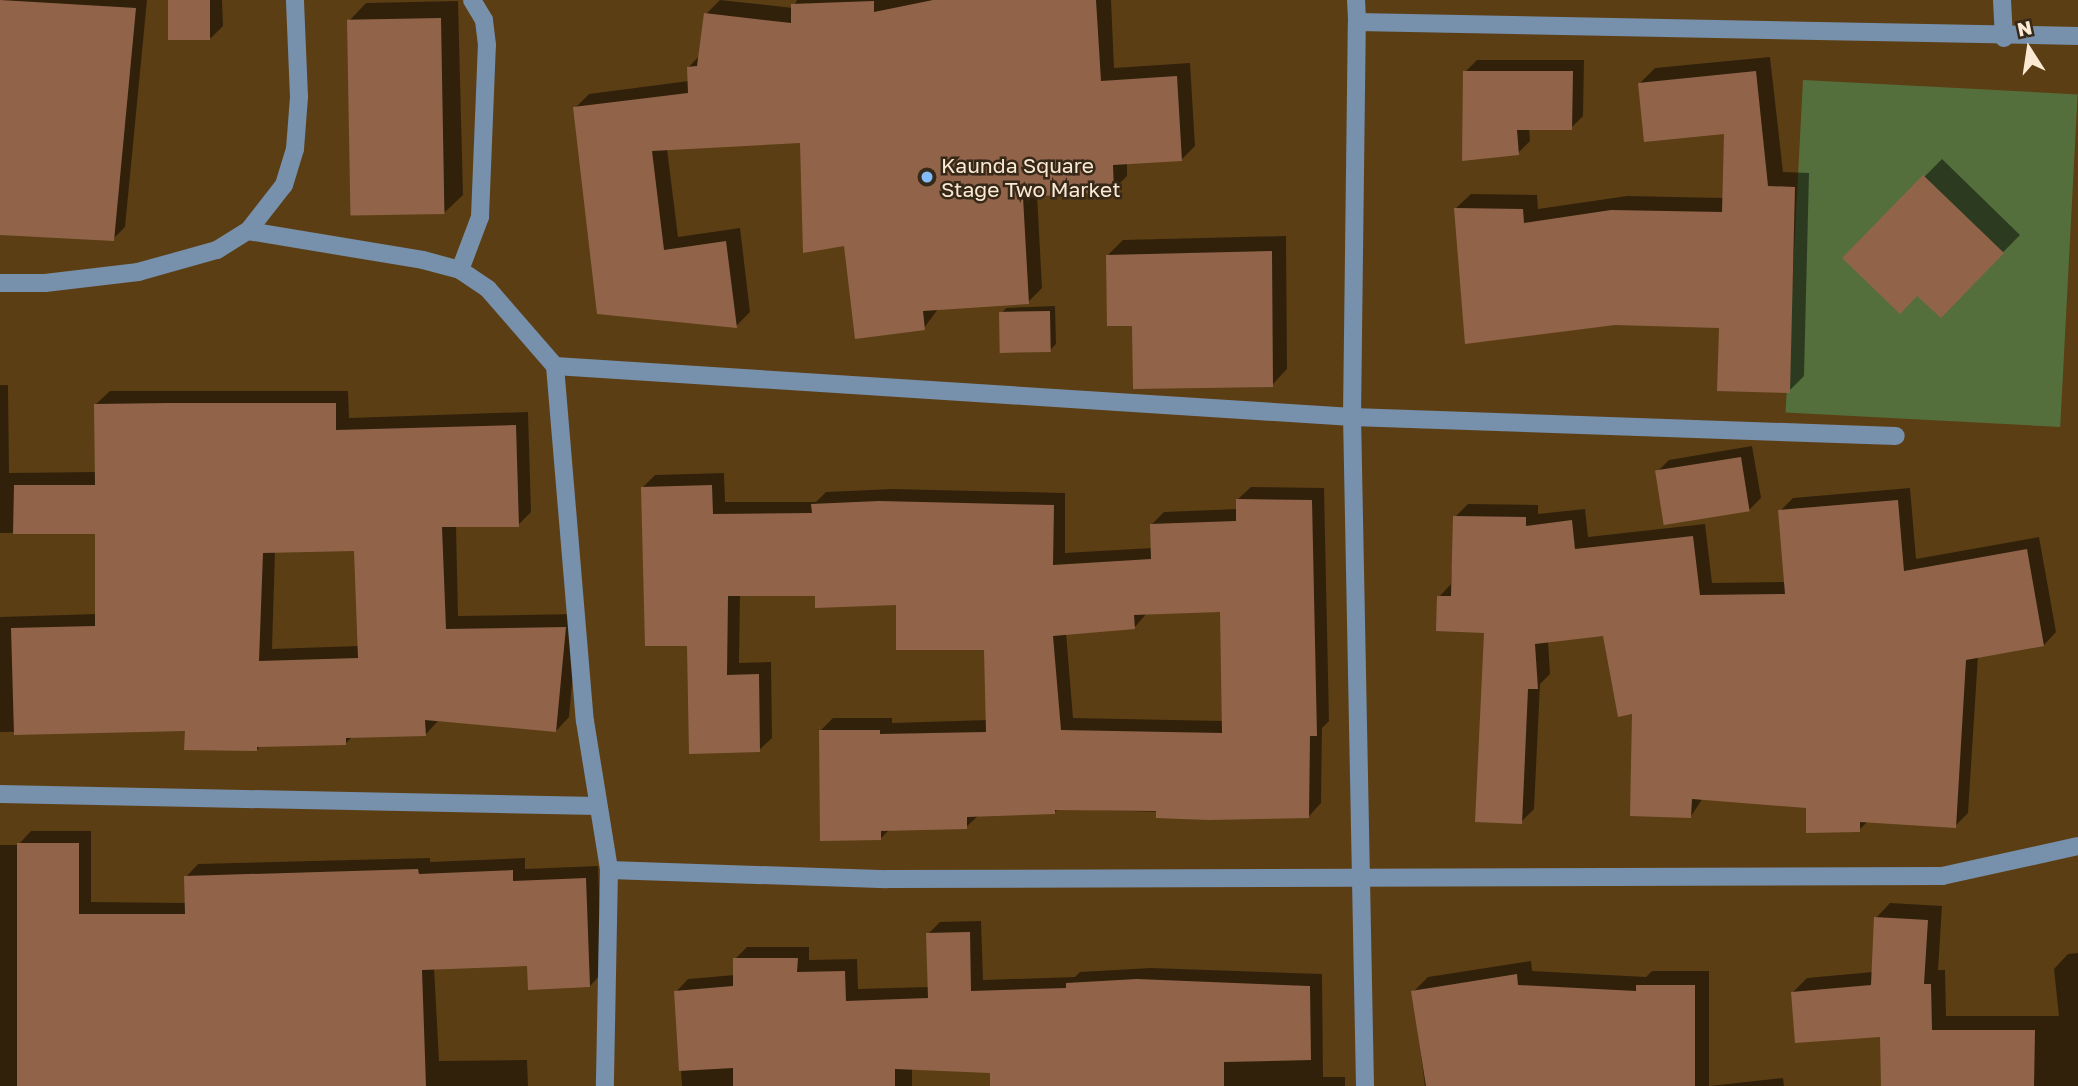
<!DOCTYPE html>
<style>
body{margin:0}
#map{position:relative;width:2078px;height:1086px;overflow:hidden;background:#5c3e15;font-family:"Golos Text",sans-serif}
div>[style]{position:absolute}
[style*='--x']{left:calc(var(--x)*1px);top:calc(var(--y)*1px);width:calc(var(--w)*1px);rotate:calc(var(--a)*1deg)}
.green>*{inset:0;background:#546f3c;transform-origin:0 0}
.shadow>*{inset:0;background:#0007}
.building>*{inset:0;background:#91644a;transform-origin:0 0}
.minor>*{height:18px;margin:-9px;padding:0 9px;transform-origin:9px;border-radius:9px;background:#7790ac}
.dots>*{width:19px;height:19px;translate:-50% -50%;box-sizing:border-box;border:4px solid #372918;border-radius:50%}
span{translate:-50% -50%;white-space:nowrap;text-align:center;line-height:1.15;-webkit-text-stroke:5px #372918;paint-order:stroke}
.poi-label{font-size:21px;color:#fbe9d3}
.left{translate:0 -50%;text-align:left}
.north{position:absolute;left:1994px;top:14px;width:70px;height:70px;-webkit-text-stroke:5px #372918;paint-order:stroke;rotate:348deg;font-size:19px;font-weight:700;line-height:28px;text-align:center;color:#fbe9d3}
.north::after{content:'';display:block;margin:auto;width:24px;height:32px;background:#fbe9d3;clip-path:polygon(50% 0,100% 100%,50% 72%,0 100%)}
</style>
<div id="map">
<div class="green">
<i style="left:1803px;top:80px;width:275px;height:333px;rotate:3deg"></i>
</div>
<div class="shadow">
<i style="clip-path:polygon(0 0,147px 0,125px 227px,113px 239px,0 232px)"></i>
<i style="clip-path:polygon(170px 0,222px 0,223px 26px,211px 38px)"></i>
<i style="clip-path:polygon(720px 0,793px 8px,797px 0,1111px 0,1114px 68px,1190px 63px,1195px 146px,1181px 160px,1127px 162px,1127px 176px,1113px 190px,1037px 194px,1042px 288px,1028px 302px,938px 309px,924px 328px,802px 141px,667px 149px,678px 237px,740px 228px,750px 312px,736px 326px,599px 313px,575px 108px,589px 94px,689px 81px,689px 67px,700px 55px,706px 14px)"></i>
<i style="clip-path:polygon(458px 1px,463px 195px,445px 212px,349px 21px,366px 3px)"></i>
<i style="clip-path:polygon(1770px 57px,1783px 172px,1809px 173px,1804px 376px,1789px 391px,1721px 327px,1456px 208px,1471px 194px,1537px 195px,1538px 209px,1627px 196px,1724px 198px,1726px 132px,1640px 83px,1655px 68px)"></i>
<i style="clip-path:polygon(1477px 60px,1584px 60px,1583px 116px,1571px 128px,1529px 128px,1530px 141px,1518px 153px,1465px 72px)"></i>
<i style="clip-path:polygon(1942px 159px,2020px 235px,1941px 315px,1917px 293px,1844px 258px)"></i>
<i style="clip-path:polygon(1286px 236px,1287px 369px,1272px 385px,1134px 324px,1107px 256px,1123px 240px)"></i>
<i style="clip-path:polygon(1055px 306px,1056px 344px,1050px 350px,1001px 314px,1006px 308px)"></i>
<i style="clip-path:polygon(evenodd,0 385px,8px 385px,9px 473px,96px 472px,96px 404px,110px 391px,348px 391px,349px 418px,528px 412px,531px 512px,518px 525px,456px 525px,458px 616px,578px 614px,569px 717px,556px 731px,438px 721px,425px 735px,353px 736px,346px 743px,261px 745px,257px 750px,187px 729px,0 732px,0 617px,97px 614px,97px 532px,0 533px,0 385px,356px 549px,359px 646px,272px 649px,275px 551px,356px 549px)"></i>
<i style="clip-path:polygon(1752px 446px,1761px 498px,1749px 510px,1657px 472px,1669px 460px)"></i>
<i style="clip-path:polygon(evenodd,724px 473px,725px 502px,816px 502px,826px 492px,893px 489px,1065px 493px,1065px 553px,1152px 548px,1151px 525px,1164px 512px,1238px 509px,1238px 499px,1251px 487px,1324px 488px,1329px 721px,1322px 728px,1321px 803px,1309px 816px,1058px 809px,1054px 813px,979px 815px,966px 827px,890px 829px,881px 838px,820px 731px,833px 718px,892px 718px,892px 723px,988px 720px,986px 649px,898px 603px,816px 594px,740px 594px,739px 663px,771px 662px,772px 738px,759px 750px,688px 645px,643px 487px,655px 475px,724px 473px,1221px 610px,1223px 721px,1073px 718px,1066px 633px,1134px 628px,1147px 613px,1221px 610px)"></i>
<i style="clip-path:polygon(1910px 488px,1916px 559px,2039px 537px,2056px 632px,2044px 645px,1978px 656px,1968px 813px,1955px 826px,1868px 821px,1859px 830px,1807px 806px,1703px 798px,1691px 816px,1634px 712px,1605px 634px,1548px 641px,1550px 674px,1540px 684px,1534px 809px,1521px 822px,1486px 631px,1439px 597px,1451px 584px,1455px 517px,1468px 504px,1538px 505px,1538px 514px,1585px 509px,1588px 537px,1705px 524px,1712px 583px,1786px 582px,1780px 511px,1793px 498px)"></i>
<i style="clip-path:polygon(31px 831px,91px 831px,91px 902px,186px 903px,186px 877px,198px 864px,430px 858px,430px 862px,525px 858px,525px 869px,598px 866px,602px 973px,590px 986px,529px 964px,434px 967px,439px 1061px,527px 1060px,528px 1086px,0 1086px,0 845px,18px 845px)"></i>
<i style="clip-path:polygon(1890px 903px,1942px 906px,1938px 970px,1945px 970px,1946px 1016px,2059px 1016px,2054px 969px,2068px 954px,2078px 953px,2078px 1086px,1883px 1086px,1882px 1035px,1793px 992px,1807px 978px,1873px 972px,1876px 918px)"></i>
<i style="clip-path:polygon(981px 921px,983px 980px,1075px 977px,1080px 972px,1151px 968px,1322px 974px,1323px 1077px,1345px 1077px,1345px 1086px,1070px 1086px,991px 1071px,912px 1068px,912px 1086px,682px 1086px,676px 992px,688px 979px,735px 975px,735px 959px,747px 947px,809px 947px,809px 960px,857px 959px,858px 989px,929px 987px,928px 934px,940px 922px)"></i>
<i style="clip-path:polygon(1531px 961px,1532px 971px,1646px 977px,1652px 971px,1709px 971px,1709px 1086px,1783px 1078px,1784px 1086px,1425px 1086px,1413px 992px,1428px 977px)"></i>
</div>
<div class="building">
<i style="clip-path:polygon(0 0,136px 8px,114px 241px,0 235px)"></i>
<i style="left:168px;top:0;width:42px;height:40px"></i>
<i style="clip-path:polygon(933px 0,1096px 0,1101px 81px,1177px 76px,1182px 161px,1113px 165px,1114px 192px,1023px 197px,1029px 304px,923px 311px,925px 330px,855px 339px,844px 246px,803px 253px,800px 143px,652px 151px,664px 250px,726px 241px,737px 328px,597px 314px,573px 107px,688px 93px,687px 67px,697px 66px,704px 13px,791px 23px,791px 4px,874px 1px,874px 12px)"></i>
<i style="left:441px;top:18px;width:196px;height:94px;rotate:89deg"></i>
<i style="clip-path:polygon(1463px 71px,1573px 71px,1572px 130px,1517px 130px,1519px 155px,1462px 161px)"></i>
<i style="clip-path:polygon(1756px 71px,1768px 186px,1795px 187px,1790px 393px,1717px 391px,1719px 328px,1615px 325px,1465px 344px,1454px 208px,1523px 209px,1524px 223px,1611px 210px,1722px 212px,1724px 134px,1644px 142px,1638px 83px)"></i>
<i style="clip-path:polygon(1923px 175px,2004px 253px,1941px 318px,1917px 296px,1900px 314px,1842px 258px)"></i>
<i style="clip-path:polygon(1272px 251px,1273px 387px,1133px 389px,1132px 326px,1107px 326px,1106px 255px)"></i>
<i style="left:1050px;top:311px;width:41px;height:51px;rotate:89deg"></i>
<i style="clip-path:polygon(evenodd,169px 403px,336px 403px,336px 430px,516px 425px,519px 527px,442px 527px,446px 629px,566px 627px,556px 732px,425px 720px,426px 736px,346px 738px,346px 745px,257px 747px,257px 751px,184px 750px,185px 731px,14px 735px,11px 628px,95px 626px,95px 534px,13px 534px,14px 485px,95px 485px,94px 404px,169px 403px,354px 551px,358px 658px,259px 661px,263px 553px,354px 551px)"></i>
<i style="left:1741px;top:457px;width:55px;height:87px;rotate:81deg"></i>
<i style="clip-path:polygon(evenodd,712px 485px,713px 514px,812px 513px,811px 504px,879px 501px,1054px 505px,1053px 565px,1151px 559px,1150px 524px,1236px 521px,1236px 499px,1312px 500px,1317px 736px,1310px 736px,1309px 818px,1209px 820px,1156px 818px,1156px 811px,1055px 810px,1055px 814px,967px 817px,967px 829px,881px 831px,881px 840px,820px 841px,819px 730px,880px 730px,880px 734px,986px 732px,984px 650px,896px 650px,896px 605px,815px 608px,815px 596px,728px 596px,727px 675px,759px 674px,760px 752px,689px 754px,687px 646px,645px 646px,641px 487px,712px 485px,1220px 612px,1222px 733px,1061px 730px,1053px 636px,1135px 629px,1134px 615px,1220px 612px)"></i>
<i style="clip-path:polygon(1898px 500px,1904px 571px,2027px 549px,2044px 646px,1966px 660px,1956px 828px,1860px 822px,1860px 832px,1806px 833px,1806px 808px,1692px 799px,1691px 818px,1630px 816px,1632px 714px,1618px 717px,1603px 636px,1535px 644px,1538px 689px,1528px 689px,1522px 824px,1475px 822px,1484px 633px,1436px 631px,1437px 596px,1451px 596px,1453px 516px,1526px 517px,1526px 526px,1572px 520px,1575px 549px,1693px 536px,1700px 595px,1785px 594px,1778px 510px)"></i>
<i style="clip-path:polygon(17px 843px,79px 843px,79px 914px,185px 914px,184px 876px,418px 869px,419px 874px,513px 870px,513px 881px,586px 878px,590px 987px,528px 990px,527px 966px,422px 970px,426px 1086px,17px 1086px)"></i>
<i style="clip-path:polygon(1874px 917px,1928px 920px,1924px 984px,1931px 984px,1932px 1030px,2035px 1030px,2034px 1086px,1881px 1086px,1880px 1037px,1795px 1043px,1791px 992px,1871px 985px)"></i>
<i style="clip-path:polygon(970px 932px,971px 991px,1066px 988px,1066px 983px,1137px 979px,1310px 986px,1311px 1060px,1224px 1062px,1224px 1086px,990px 1086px,990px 1073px,895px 1069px,895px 1086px,733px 1086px,733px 1068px,679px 1071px,674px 991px,733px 986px,733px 958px,798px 958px,797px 972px,845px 971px,846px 1001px,928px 998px,926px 933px)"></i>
<i style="clip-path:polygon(1517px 974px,1518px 985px,1636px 991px,1636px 985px,1695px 985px,1695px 1086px,1426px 1086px,1411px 991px)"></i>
</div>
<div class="minor">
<i style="--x:1356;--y:0;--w:22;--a:87"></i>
<i style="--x:2002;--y:0;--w:38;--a:87"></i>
<i style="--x:248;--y:231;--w:177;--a:9.4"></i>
<i style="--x:423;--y:260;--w:38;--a:15"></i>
<i style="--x:460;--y:270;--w:34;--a:34"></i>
<i style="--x:488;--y:289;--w:102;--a:49"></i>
<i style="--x:555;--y:366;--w:799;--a:3.66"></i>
<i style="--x:1352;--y:417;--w:544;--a:2"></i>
<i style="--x:460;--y:270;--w:57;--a:-69.3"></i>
<i style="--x:480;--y:217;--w:172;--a:-87.7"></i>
<i style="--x:487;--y:45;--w:25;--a:-97"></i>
<i style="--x:484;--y:20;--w:23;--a:-121"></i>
<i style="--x:0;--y:283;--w:45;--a:0"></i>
<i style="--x:45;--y:283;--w:94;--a:-6.7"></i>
<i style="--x:138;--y:272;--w:82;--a:-15.6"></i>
<i style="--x:217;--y:250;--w:36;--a:-32"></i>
<i style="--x:248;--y:231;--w:58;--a:-52"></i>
<i style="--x:284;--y:185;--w:38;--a:-73"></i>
<i style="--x:295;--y:149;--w:52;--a:-85.6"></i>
<i style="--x:299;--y:97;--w:97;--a:-92.4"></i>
<i style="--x:555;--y:366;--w:356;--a:85.2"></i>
<i style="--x:585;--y:721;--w:151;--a:80.8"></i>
<i style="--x:609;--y:870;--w:216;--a:91.1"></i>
<i style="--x:0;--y:794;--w:598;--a:1.15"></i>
<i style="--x:609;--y:870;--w:278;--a:1.9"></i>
<i style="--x:887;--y:879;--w:1055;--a:-0.16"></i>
<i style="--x:1942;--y:876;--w:139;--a:-12.4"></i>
<i style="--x:1365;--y:1086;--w:669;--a:-91.11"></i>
<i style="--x:1352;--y:417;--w:395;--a:-89.3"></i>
<i style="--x:1357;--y:22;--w:721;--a:1.11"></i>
</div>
<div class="dots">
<i style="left:927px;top:177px;background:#83bcfb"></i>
</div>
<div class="poi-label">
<span class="left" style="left:941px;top:177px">Kaunda Square<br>Stage Two Market</span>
</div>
<div class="north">N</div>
</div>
